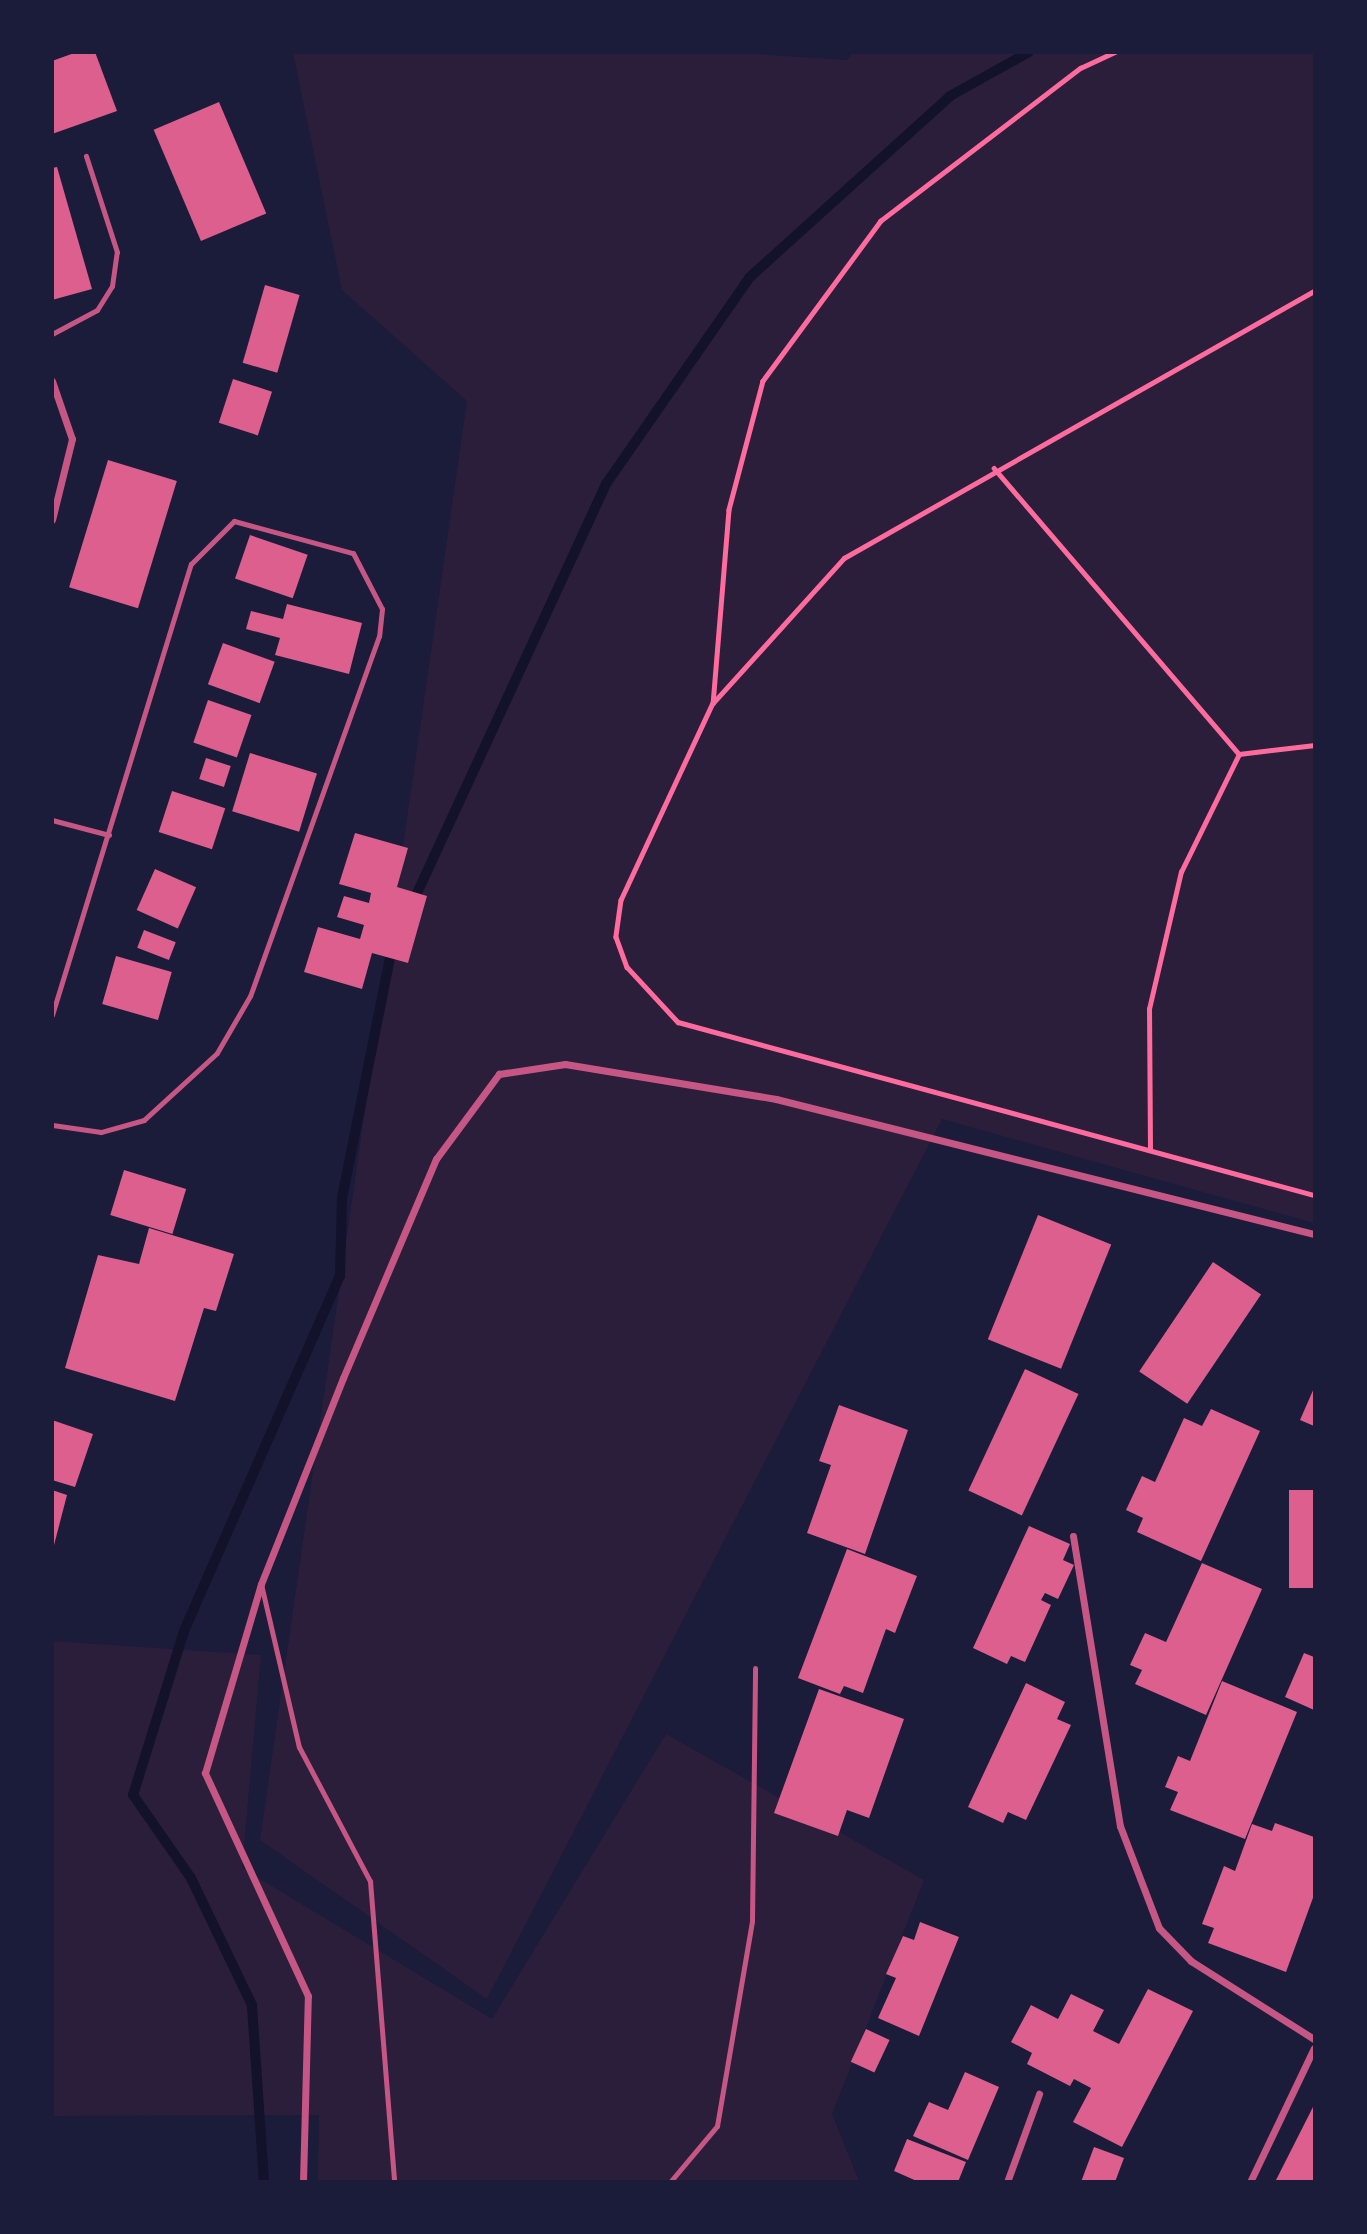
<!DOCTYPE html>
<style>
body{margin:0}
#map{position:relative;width:1367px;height:2234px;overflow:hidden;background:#1b1b3a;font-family:Commissioner,sans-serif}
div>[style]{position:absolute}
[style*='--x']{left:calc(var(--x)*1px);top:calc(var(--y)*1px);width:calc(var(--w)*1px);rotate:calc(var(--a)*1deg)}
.green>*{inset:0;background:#2a1e3b}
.stream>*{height:10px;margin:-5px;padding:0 5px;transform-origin:5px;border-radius:5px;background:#12122b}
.building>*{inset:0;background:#dd5f8e;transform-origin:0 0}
.path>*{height:4.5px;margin:-2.25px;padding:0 2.25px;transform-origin:2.25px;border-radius:2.25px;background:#ff6b9d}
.service>*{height:5px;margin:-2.5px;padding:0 2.5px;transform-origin:2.5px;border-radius:2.5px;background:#c65784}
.minor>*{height:7px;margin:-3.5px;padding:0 3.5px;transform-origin:3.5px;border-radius:3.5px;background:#c65784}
span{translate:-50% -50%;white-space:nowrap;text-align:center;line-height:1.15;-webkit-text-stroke:5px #1b1b3a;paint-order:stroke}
.frame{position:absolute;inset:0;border:54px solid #1b1b3a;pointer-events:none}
</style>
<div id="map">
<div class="green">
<i style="clip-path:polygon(725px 52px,847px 60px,853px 52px,1314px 53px,1314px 1223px,942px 1119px,487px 1999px,260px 1840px,467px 401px,342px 290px,293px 53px)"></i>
<i style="clip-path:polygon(52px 1641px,261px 1655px,242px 1868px,492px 2019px,666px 1734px,924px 1880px,832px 2114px,859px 2181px,318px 2181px,319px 2115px,53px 2116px)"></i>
</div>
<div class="stream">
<i style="--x:412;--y:904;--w:463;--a:-65.2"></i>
<i style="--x:606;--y:484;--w:252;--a:-55.2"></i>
<i style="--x:750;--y:277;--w:270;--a:-42.1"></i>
<i style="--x:950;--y:96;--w:90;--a:-29.1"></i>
<i style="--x:264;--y:2182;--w:177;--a:-93.9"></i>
<i style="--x:252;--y:2005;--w:141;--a:-115.7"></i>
<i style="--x:191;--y:1878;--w:101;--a:-124.9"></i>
<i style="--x:133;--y:1795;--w:172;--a:-72.7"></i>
<i style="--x:184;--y:1631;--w:388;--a:-66.3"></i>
<i style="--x:340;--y:1276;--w:78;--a:-88.5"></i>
<i style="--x:342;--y:1198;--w:256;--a:-78.7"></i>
</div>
<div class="building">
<i style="clip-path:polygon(77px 52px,95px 52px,117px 111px,52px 134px,52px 61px)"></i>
<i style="left:219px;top:102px;width:121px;height:71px;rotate:67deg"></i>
<i style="clip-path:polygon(57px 167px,92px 289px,52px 300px,52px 168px)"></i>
<i style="left:265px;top:285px;width:36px;height:81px;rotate:16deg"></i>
<i style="left:233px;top:379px;width:41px;height:46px;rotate:18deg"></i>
<i style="left:108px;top:460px;width:72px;height:133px;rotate:17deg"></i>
<i style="left:250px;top:535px;width:61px;height:46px;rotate:19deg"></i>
<i style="clip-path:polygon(287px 604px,362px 623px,349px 674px,275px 655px,280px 638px,246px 629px,251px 611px,283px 619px)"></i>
<i style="left:223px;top:643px;width:55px;height:44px;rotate:20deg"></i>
<i style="left:208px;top:700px;width:46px;height:45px;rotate:19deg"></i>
<i style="left:250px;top:753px;width:70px;height:61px;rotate:17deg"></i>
<i style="left:206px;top:758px;width:26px;height:22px;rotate:18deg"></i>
<i style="left:172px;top:791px;width:56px;height:43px;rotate:18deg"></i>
<i style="clip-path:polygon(355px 833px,408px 848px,397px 887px,427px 896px,408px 963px,372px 953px,362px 989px,304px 972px,318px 927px,360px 939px,364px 925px,337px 917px,344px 896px,369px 903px,371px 893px,339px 884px)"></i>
<i style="left:155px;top:869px;width:45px;height:45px;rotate:24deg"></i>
<i style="left:144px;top:930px;width:34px;height:19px;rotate:21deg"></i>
<i style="left:116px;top:956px;width:58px;height:50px;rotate:16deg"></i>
<i style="left:124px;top:1170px;width:65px;height:47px;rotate:17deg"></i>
<i style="left:1038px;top:1215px;width:79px;height:134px;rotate:22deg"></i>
<i style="clip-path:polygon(149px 1228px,234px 1254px,216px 1311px,204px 1308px,175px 1401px,65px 1368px,98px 1255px,139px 1264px)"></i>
<i style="left:1213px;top:1262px;width:58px;height:132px;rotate:34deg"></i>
<i style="left:1025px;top:1369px;width:59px;height:134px;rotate:25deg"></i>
<i style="clip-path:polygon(1314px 1388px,1314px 1426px,1300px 1420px)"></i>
<i style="clip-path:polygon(839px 1405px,908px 1430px,865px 1554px,807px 1533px,831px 1465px,819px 1461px)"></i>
<i style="clip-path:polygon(1211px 1409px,1260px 1431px,1201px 1561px,1137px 1532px,1143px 1518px,1126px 1510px,1142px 1476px,1155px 1482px,1184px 1418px,1202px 1426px)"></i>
<i style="clip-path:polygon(52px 1420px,93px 1434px,75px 1487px,52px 1480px)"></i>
<i style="clip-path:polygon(52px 1490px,67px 1495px,53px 1549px,52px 1549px)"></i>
<i style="left:1314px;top:1490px;width:98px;height:25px;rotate:90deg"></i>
<i style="clip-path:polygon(1029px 1526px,1070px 1544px,1063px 1560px,1074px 1565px,1058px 1599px,1045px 1593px,1041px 1600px,1051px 1605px,1025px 1662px,1011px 1656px,1007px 1664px,973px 1648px)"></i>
<i style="clip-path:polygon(847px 1549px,917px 1576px,895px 1633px,886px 1629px,863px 1693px,844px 1686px,840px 1694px,798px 1678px)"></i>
<i style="clip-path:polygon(1202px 1563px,1262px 1589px,1206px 1715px,1135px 1684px,1142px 1670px,1130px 1665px,1145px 1633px,1166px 1642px)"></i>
<i style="clip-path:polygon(1304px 1653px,1314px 1657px,1314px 1710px,1285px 1697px)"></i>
<i style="clip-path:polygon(1222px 1681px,1297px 1712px,1245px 1839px,1170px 1810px,1178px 1792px,1165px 1787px,1178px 1756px,1190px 1761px)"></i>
<i style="clip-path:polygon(1026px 1683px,1065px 1702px,1057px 1719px,1071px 1725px,1026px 1820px,1008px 1812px,1003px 1823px,968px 1807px)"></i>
<i style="clip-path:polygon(819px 1689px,904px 1719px,869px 1818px,847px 1810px,838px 1836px,774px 1813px)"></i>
<i style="clip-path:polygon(1275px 1823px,1314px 1837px,1314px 1895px,1286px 1972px,1208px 1943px,1214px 1928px,1202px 1924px,1224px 1866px,1235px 1871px,1252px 1824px,1272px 1831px)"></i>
<i style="clip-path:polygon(920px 1922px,959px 1937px,919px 2036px,878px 2018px,896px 1978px,886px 1974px,903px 1936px,914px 1940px)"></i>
<i style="clip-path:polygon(1148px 1989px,1193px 2011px,1122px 2147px,1073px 2122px,1091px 2088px,1074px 2079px,1070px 2086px,1027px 2064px,1032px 2053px,1011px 2042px,1031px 2005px,1058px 2019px,1071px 1994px,1104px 2010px,1093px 2031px,1119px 2044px)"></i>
<i style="left:866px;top:2029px;width:26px;height:36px;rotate:25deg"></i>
<i style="clip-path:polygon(965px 2072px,999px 2087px,968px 2160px,913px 2136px,929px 2102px,948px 2110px)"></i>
<i style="clip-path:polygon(1314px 2105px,1314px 2182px,1275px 2182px)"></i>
<i style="clip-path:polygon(907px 2139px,966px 2162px,958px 2182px,919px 2182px,894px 2171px)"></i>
<i style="clip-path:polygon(1094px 2147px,1124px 2158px,1115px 2182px,1081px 2182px)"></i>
</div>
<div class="path">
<i style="--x:1116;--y:52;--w:38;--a:155"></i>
<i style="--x:1081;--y:68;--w:252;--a:142.6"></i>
<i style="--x:881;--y:221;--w:199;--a:126.4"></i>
<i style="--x:763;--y:381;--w:133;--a:104.8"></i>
<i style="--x:729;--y:510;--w:194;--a:94.7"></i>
<i style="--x:713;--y:703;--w:217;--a:115"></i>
<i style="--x:621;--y:900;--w:37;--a:98"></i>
<i style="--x:616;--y:937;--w:32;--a:70"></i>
<i style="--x:627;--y:967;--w:75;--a:47.2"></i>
<i style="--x:678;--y:1022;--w:659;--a:15.22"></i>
<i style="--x:994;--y:468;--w:377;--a:49.4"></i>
<i style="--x:713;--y:703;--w:195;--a:-47.9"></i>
<i style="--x:844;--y:558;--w:541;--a:-29.6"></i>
<i style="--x:1150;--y:1149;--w:140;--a:-90.4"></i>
<i style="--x:1149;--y:1009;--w:141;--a:-76.9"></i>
<i style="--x:1181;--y:872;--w:131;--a:-63.8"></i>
<i style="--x:1239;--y:754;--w:76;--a:-6.8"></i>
</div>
<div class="service">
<i style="--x:52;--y:334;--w:51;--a:-28.1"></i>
<i style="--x:97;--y:310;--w:28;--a:-58"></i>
<i style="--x:112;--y:286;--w:34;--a:-82"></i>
<i style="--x:117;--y:252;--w:101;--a:-107.9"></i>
<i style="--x:52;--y:820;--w:59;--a:14.7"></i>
<i style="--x:52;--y:1015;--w:472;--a:-72.9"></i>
<i style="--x:191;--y:564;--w:61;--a:-45"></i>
<i style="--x:234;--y:521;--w:123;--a:15.1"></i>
<i style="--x:353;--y:553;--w:63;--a:62.6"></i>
<i style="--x:382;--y:609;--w:27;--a:96"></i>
<i style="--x:379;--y:636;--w:382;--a:109.7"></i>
<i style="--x:250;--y:996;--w:66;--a:120.1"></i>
<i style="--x:217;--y:1053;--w:99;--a:137.5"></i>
<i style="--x:144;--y:1120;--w:45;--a:164.4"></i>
<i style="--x:101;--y:1132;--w:49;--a:-171.9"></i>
<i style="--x:261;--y:1584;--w:167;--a:76.9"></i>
<i style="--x:299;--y:1747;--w:152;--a:62.1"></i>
<i style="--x:370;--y:1881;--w:302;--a:85.4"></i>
<i style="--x:670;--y:2182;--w:73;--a:-50"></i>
<i style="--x:717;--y:2126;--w:208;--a:-80.3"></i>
<i style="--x:752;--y:1921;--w:253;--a:-89.3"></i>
</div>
<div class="minor">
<i style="--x:52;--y:381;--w:61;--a:71"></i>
<i style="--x:72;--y:439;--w:83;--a:103.9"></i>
<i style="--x:1073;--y:1536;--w:294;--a:80.8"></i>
<i style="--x:1120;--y:1826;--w:109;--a:69.1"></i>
<i style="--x:1159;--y:1928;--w:46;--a:45.9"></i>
<i style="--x:1191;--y:1961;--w:146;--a:32.4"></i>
<i style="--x:303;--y:2182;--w:186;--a:-88.5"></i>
<i style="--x:308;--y:1996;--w:246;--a:-114.8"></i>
<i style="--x:205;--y:1773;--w:197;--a:-73.5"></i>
<i style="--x:261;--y:1584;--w:222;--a:-68.3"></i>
<i style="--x:343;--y:1378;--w:238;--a:-67"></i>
<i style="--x:436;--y:1159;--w:106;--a:-53.5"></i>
<i style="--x:499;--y:1074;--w:67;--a:-8.6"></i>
<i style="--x:565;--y:1064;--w:214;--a:9.4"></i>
<i style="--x:776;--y:1099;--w:555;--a:14.09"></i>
<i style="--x:1007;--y:2182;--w:94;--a:-70"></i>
<i style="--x:1250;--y:2182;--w:148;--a:-64.5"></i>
</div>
<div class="frame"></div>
</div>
